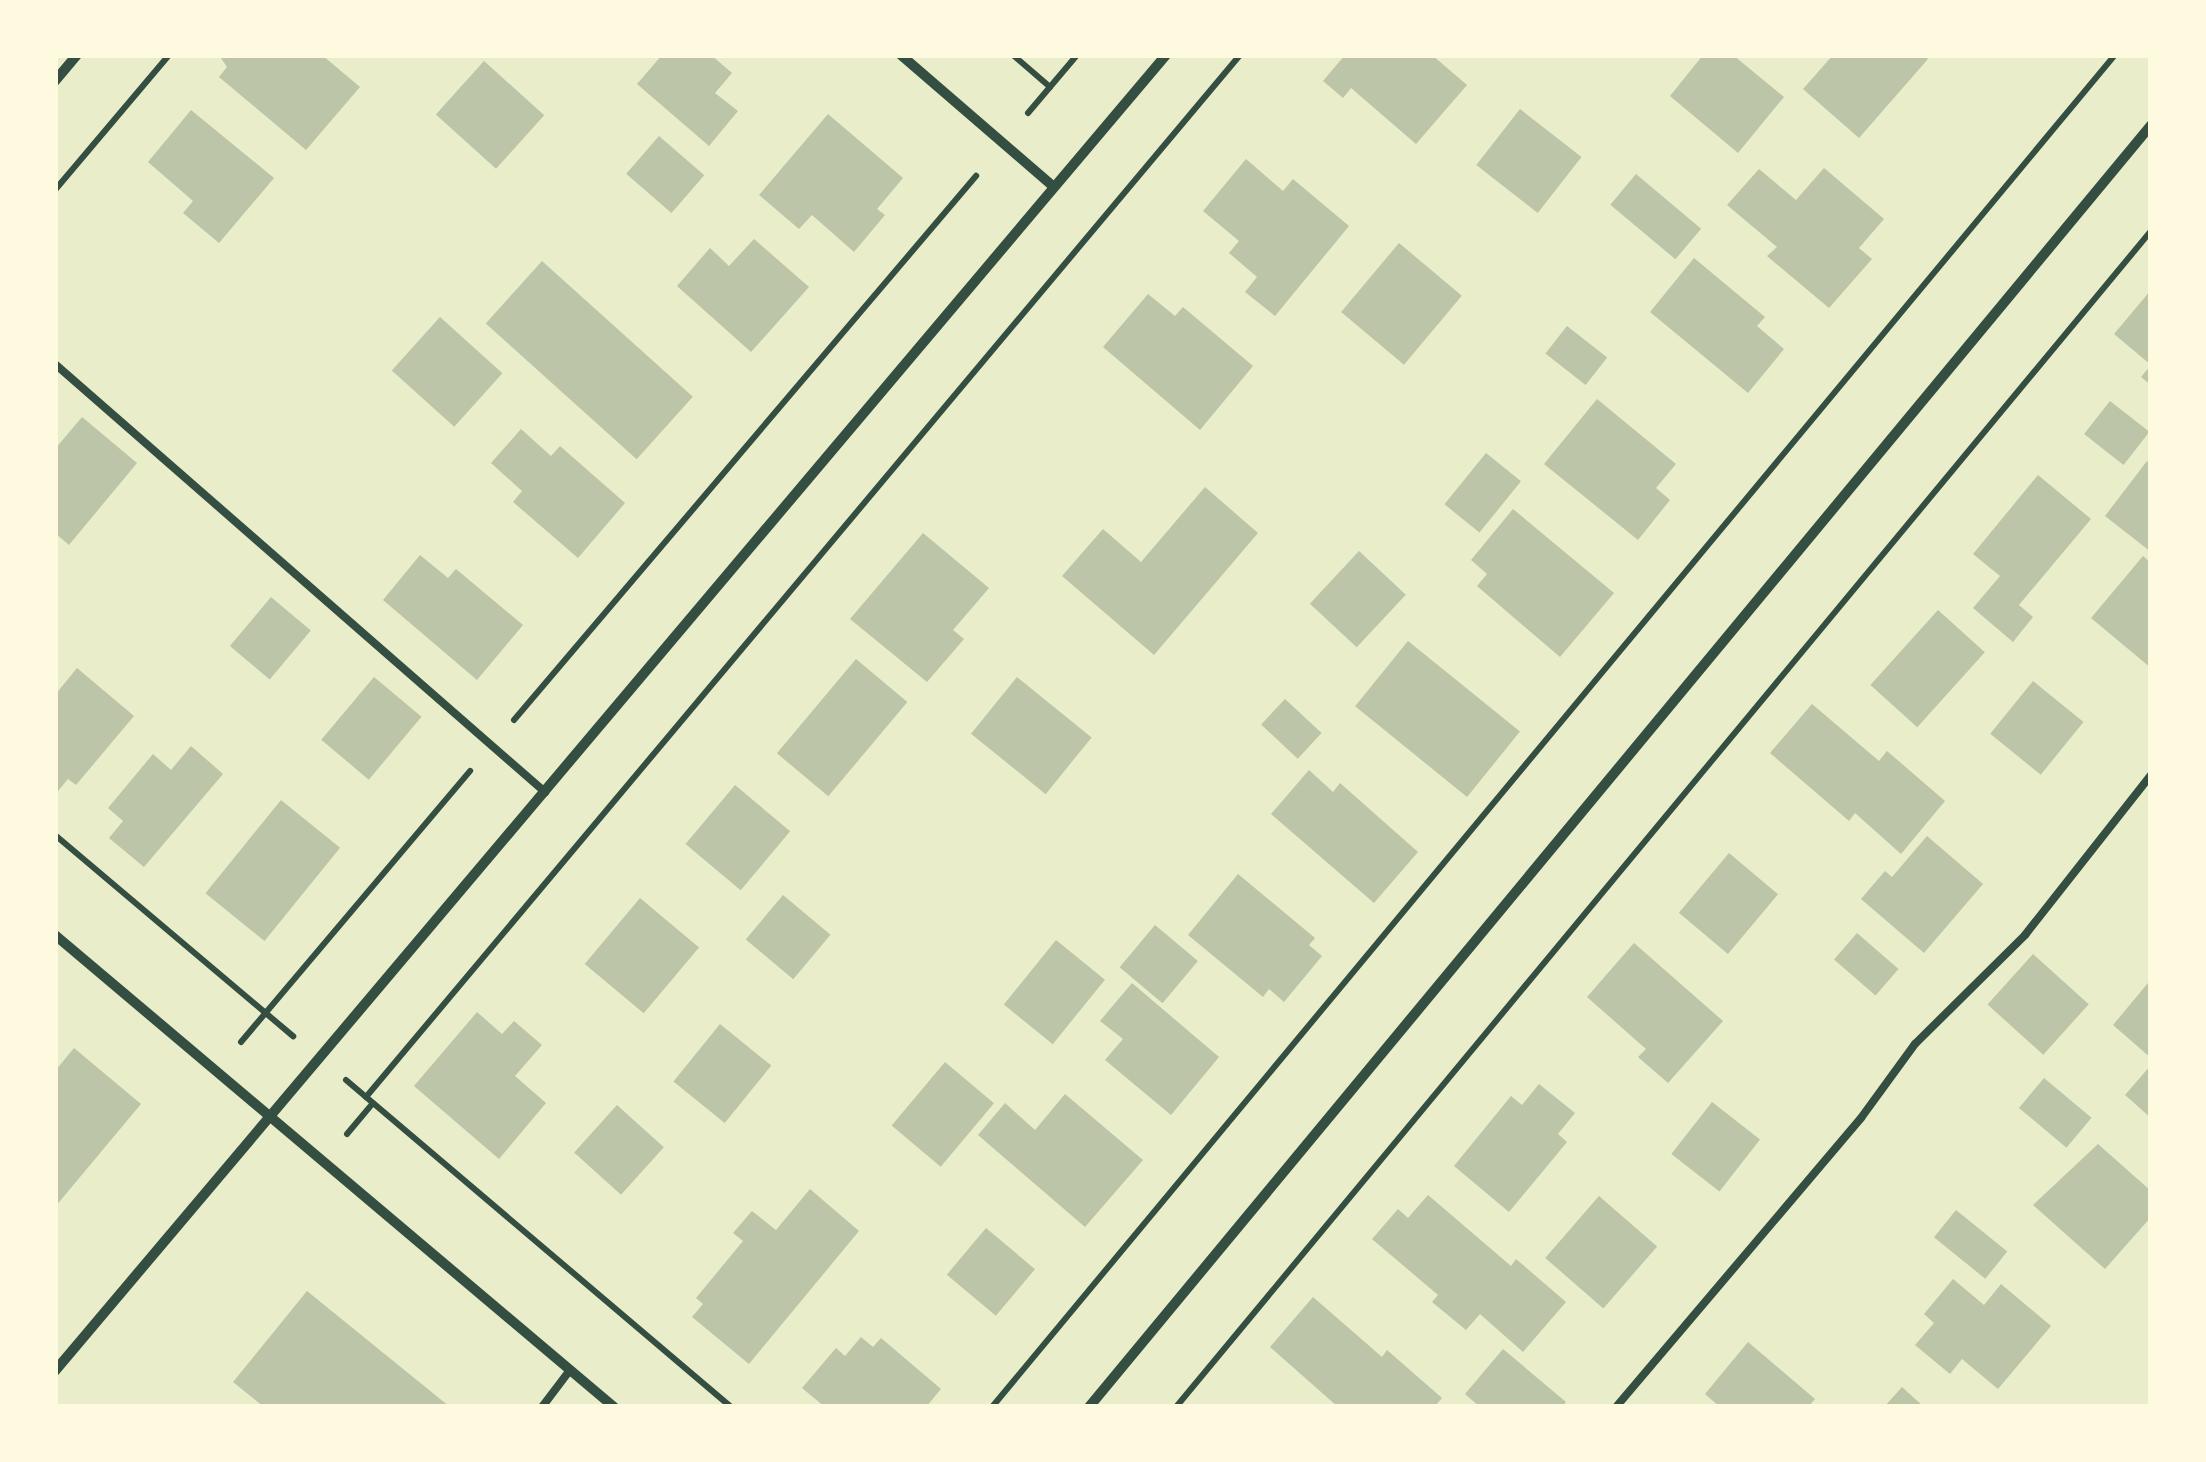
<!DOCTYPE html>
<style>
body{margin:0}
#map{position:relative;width:2206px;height:1462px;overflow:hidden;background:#e9edc9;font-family:"Alegreya Sans",sans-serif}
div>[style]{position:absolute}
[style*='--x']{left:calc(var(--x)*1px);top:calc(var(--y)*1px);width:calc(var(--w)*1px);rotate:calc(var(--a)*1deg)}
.building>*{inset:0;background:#bcc5a7;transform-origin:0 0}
.path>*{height:6px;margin:-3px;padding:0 3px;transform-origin:3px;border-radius:3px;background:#344e41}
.service>*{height:8px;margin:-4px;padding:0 4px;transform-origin:4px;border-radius:4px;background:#344e41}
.minor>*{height:10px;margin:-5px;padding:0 5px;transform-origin:5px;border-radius:5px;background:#344e41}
span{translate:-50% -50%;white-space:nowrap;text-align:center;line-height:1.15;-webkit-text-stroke:10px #fefae0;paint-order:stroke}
.frame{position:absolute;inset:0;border:58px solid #fefae0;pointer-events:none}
</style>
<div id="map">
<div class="building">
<i style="clip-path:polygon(219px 55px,322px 55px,360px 87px,306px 150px,219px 77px,227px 67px)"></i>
<i style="clip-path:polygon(662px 55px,711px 55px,732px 73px,715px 93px,738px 111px,709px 146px,637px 84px)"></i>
<i style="clip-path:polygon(1345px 55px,1432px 55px,1467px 85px,1416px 144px,1351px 88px,1343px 98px,1323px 81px)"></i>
<i style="clip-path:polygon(1703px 55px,1733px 55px,1784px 97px,1738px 153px,1670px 96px)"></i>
<i style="clip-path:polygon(1833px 55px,1923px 55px,1928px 59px,1859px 138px,1803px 89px)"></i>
<i style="left:484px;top:61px;width:81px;height:72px;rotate:42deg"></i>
<i style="left:1520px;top:109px;width:78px;height:71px;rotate:38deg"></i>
<i style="clip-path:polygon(191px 110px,274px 178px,219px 243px,183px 213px,193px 201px,148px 162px)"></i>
<i style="clip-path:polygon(828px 114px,903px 178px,877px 209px,885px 215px,854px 252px,812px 215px,799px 229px,759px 195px)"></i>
<i style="left:659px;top:136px;width:60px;height:50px;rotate:41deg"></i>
<i style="clip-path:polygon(1246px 159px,1283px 191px,1293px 179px,1349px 226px,1275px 316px,1245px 292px,1257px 277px,1229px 253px,1239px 241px,1203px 211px)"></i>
<i style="clip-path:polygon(1824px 168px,1884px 219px,1859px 248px,1872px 259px,1829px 308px,1767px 256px,1777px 247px,1727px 205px,1759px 169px,1796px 200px)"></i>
<i style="left:1636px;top:174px;width:85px;height:40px;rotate:40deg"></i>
<i style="clip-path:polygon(754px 239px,809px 287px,751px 352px,677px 286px,710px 248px,729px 266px)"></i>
<i style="left:1399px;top:243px;width:82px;height:90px;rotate:40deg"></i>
<i style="clip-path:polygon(1694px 258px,1765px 317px,1757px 326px,1784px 349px,1748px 393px,1650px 312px)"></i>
<i style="left:542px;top:261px;width:203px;height:84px;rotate:42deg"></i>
<i style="clip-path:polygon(2151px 290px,2151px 385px,2141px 377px,2151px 365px,2114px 334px)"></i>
<i style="clip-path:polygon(1148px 294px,1175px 316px,1183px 307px,1253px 366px,1200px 430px,1103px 347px)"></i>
<i style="left:440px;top:317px;width:84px;height:72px;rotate:42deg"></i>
<i style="left:1567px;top:326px;width:51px;height:35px;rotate:38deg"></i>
<i style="clip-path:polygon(1597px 399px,1676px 464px,1656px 488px,1670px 500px,1638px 540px,1544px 464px)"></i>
<i style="left:2110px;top:401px;width:50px;height:42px;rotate:38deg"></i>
<i style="clip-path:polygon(82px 417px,137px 463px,69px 545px,55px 533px,55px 449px)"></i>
<i style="clip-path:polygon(521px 429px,551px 456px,560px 446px,625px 503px,578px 558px,513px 502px,522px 491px,491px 463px)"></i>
<i style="left:1486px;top:453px;width:45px;height:66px;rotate:39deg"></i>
<i style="clip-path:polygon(2147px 461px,2151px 464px,2151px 552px,2105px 516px)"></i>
<i style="clip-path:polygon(2038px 475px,2091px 519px,2019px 605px,2033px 617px,2013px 642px,1973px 608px,2000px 576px,1973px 554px)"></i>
<i style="clip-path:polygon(1205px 487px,1258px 533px,1154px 655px,1062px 576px,1103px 529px,1141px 562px)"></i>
<i style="clip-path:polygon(1513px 509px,1614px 593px,1560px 657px,1477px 586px,1487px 574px,1471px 560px)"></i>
<i style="clip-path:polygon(923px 533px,989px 588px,953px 630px,964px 639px,927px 682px,850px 619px)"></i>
<i style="left:1359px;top:551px;width:64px;height:72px;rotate:43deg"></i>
<i style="clip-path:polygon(420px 555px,448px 578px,456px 569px,523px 625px,477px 680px,383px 600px)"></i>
<i style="clip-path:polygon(2143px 556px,2151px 563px,2151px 668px,2091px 618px)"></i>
<i style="left:271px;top:597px;width:52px;height:64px;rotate:40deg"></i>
<i style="left:1938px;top:610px;width:63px;height:101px;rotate:42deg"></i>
<i style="left:1408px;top:641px;width:144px;height:84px;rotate:39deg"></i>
<i style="left:856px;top:659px;width:67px;height:123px;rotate:40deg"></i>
<i style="clip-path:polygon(77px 668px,134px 716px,76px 785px,68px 779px,58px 791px,55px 695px)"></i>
<i style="left:374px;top:677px;width:62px;height:82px;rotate:40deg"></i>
<i style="left:1017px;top:677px;width:96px;height:73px;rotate:39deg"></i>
<i style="left:2033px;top:681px;width:65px;height:68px;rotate:39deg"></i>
<i style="left:1285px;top:699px;width:50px;height:35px;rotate:43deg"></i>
<i style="clip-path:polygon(1812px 704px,1879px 761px,1887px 751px,1945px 801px,1901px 854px,1855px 813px,1849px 821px,1770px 753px)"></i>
<i style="clip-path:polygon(191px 746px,223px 774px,144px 867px,109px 838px,123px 821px,108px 808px,153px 754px,171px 770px)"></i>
<i style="clip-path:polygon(1309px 770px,1333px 792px,1340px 783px,1418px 852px,1374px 903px,1271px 814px)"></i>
<i style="left:735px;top:785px;width:72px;height:77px;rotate:40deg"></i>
<i style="left:281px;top:800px;width:76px;height:120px;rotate:39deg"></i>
<i style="clip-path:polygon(1927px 836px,1983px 884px,1924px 953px,1861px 899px,1885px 871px,1892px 877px)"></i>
<i style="left:1729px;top:853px;width:64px;height:78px;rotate:40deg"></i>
<i style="clip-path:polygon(1238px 874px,1315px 938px,1309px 945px,1322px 956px,1284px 1002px,1269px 989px,1263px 997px,1188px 935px)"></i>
<i style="left:783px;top:895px;width:62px;height:58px;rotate:40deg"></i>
<i style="left:640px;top:898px;width:77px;height:86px;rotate:40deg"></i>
<i style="left:1155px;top:925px;width:56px;height:55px;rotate:40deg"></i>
<i style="left:1857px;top:933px;width:55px;height:35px;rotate:41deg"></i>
<i style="left:1056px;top:940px;width:63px;height:83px;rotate:39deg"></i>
<i style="clip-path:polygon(1634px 943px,1723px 1021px,1668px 1083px,1638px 1057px,1646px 1049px,1587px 997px)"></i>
<i style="left:2033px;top:954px;width:75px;height:68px;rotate:42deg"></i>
<i style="clip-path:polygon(1132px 983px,1219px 1057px,1171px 1115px,1105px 1060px,1123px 1039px,1100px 1021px)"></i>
<i style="clip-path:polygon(2148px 983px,2151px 985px,2151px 1058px,2113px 1025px)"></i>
<i style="clip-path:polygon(477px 1012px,502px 1034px,514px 1021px,542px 1045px,515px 1076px,546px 1103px,499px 1159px,414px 1086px)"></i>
<i style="left:720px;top:1024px;width:66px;height:74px;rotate:39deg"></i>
<i style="clip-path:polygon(74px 1048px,141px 1104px,55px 1207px,55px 1071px)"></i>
<i style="left:945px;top:1062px;width:64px;height:83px;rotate:40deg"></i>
<i style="clip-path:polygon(2151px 1065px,2151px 1118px,2125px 1095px)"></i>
<i style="left:2044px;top:1078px;width:62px;height:39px;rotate:40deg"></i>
<i style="clip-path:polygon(1539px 1084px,1575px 1113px,1558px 1134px,1567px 1142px,1509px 1212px,1454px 1166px,1511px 1096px,1522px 1105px)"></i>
<i style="clip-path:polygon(1065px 1094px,1143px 1160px,1085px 1227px,978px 1135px,1005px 1103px,1035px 1130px)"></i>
<i style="left:1712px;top:1102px;width:61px;height:66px;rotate:38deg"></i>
<i style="left:617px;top:1105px;width:63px;height:64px;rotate:42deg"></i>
<i style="clip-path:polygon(2098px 1144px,2151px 1191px,2151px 1217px,2105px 1269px,2033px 1205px)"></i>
<i style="clip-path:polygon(810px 1189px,859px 1231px,749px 1364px,692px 1317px,703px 1304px,696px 1298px,743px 1241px,733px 1233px,752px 1211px,776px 1230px)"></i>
<i style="clip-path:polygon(1428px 1195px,1511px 1266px,1516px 1259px,1566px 1302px,1523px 1352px,1480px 1314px,1466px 1330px,1432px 1302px,1438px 1295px,1372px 1239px,1398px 1209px,1408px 1218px)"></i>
<i style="left:1599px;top:1196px;width:77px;height:82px;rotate:41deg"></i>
<i style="left:1956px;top:1210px;width:66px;height:35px;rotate:39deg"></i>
<i style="left:986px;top:1228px;width:64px;height:61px;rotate:40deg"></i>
<i style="clip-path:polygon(1953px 1279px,1984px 1305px,2001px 1284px,2051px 1326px,1998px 1389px,1962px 1359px,1950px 1374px,1915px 1345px,1934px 1323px,1924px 1314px)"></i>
<i style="clip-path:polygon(307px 1291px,450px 1407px,264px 1407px,233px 1382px)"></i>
<i style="clip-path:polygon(1313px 1297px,1382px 1357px,1387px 1350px,1442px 1398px,1434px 1407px,1338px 1407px,1270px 1347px)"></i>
<i style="clip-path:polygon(861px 1337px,873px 1347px,881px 1338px,941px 1389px,926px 1407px,825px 1407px,802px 1388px,836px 1348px,845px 1356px)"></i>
<i style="clip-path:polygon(1748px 1342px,1815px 1399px,1808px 1407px,1720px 1407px,1705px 1394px)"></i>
<i style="clip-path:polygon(1503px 1349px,1566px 1402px,1562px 1407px,1480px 1407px,1465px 1394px)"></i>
<i style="clip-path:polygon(1902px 1387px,1924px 1407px,1884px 1407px)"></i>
</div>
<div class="path">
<i style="--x:1013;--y:55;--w:49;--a:40.9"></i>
<i style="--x:1028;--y:113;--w:76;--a:-49.8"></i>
<i style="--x:55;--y:190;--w:177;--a:-49.8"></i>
<i style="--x:514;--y:720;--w:714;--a:-49.66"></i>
<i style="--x:55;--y:835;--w:312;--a:40.2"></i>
<i style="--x:241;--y:1042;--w:355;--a:-49.8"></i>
<i style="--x:346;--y:1080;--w:505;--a:40.34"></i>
<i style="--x:366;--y:1097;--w:1360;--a:-50.01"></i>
<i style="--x:347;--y:1134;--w:40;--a:-50"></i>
<i style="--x:992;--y:1407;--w:1758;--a:-50.29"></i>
<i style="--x:1176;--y:1407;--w:1528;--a:-50.34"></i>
</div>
<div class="service">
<i style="--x:55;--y:364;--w:651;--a:41.14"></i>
<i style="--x:542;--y:1407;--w:46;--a:-52.9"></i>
<i style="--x:1616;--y:1407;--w:379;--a:-49.7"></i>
<i style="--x:1861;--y:1118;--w:92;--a:-53.9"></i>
<i style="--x:1915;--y:1044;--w:155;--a:-44.7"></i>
<i style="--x:2025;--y:935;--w:204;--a:-51.8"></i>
</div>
<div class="minor">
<i style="--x:901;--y:55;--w:202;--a:40.8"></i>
<i style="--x:55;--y:81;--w:34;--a:-50"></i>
<i style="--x:55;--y:935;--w:732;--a:40.18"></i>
<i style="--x:55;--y:1371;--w:1722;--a:-49.83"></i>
<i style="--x:1089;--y:1407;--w:1665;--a:-50.36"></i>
</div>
<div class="frame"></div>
</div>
